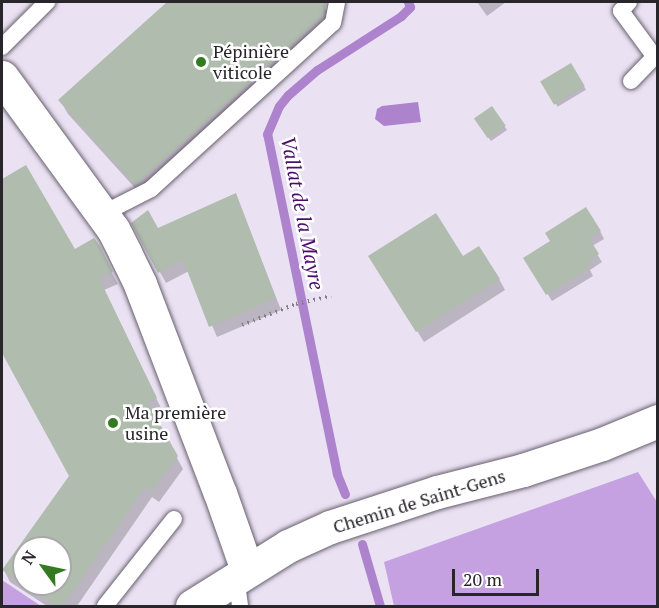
<!DOCTYPE html>
<meta charset="utf-8">
<style>
body{margin:0}
#map{position:relative;width:659px;height:608px;overflow:hidden;background:#eae1f2;font-family:"PT Serif",serif}
div>[style]{position:absolute}
[style*='--x']{left:calc(var(--x)*1px);top:calc(var(--y)*1px);width:calc(var(--w)*1px);rotate:calc(var(--a)*1deg)}
.green>*{inset:0;background:#c5a1e2}
.water>*{inset:0;background:#ae83ce}
.shadow>*{inset:0;background:#0003;transform-origin:0 0}
.stream>*{height:9px;margin:-4.5px;padding:0 4.5px;transform-origin:4.5px;border-radius:4.5px;background:#ae83ce}
.building>*{inset:0;background:#b0bcae;transform-origin:0 0}
.path>*{height:4px;margin-top:-2px;transform-origin:0;background:repeating-linear-gradient(90deg,#847e89 0 1.5px,transparent 0 6px)}
.roads{filter:drop-shadow(0 0 2px #68606e) drop-shadow(0 0 2px #68606e)}
.service>*{height:16px;margin:-8px;padding:0 8px;transform-origin:8px;border-radius:8px;background:#fff}
.minor>*{height:33px;margin:-16.5px;padding:0 16.5px;transform-origin:16.5px;border-radius:16.5px;background:#fff}
.secondary>*{height:33px;margin:-16.5px;padding:0 16.5px;transform-origin:16.5px;border-radius:16.5px;background:#fff}
.dots>*{width:16px;height:16px;translate:-50% -50%;box-sizing:border-box;border:3px solid #fff;border-radius:50%}
span{translate:-50% -50%;white-space:nowrap;text-align:center;line-height:1.15;-webkit-text-stroke:5px #fff;paint-order:stroke}
.poi-label{font-size:18px;color:#28252b}
.left{translate:0 -50%;text-align:left}
.street-label{font-size:18px;color:#28252b}
.water-label{font-size:20px;color:#490d6a;font-style:italic}
.frame{position:absolute;inset:0;border:3px solid #28252b;pointer-events:none}
.north{position:absolute;left:12px;top:536px;width:60px;height:60px;box-sizing:border-box;background:#fff;border:2px solid #a9a8aa;border-radius:50%;rotate:303deg;font-size:16px;font-weight:700;line-height:24px;text-align:center;color:#28252b}
.north::after{content:'';display:block;margin:auto;width:21px;height:27px;background:#337b20;clip-path:polygon(50% 0,100% 100%,50% 72%,0 100%)}
.scale{position:absolute;left:452px;top:569px;width:87px;height:27px;box-sizing:border-box;border:3px solid #28252b;border-top:0;padding-left:8px;font-size:18px;line-height:21px;white-space:nowrap;color:#28252b;-webkit-text-stroke:4px #fff;paint-order:stroke}
</style>
<div id="map">
<div class="green">
<i style="clip-path:polygon(638px 472px,657px 502px,657px 606px,394px 606px,384px 562px)"></i>
<i style="clip-path:polygon(2px 580px,41px 606px,2px 606px)"></i>
</div>
<div class="water">
<i style="clip-path:polygon(418px 102px,421px 122px,384px 126px,375px 119px,377px 109px,382px 106px)"></i>
</div>
<div class="shadow">
<i style="clip-path:polygon(169px 2px,321px 2px,333px 20px,144px 198px,68px 114px,60px 100px)"></i>
<i style="clip-path:polygon(477px 2px,506px 2px,487px 16px)"></i>
<i style="left:571px;top:65px;width:29px;height:33px;rotate:59deg"></i>
<i style="clip-path:polygon(492px 108px,507px 130px,491px 141px,478px 123px)"></i>
<i style="clip-path:polygon(evenodd,26px 167px,74px 252px,94px 240px,118px 284px,104px 290px,162px 410px,153px 414px,183px 469px,159px 502px,152px 497px,77px 606px,47px 606px,10px 582px,4px 570px,71px 476px,2px 350px,2px 181px,26px 167px,24px 548px,60px 548px,60px 584px,24px 584px,24px 548px)"></i>
<i style="clip-path:polygon(236px 195px,281px 310px,217px 337px,189px 271px,166px 283px,133px 223px,157px 230px)"></i>
<i style="clip-path:polygon(600px 231px,604px 239px,592px 246px,602px 262px,590px 270px,593px 276px,552px 301px,525px 258px,552px 241px)"></i>
<i style="clip-path:polygon(463px 258px,499px 279px,505px 290px,424px 342px,377px 267px)"></i>
</div>
<div class="stream">
<i style="--x:345;--y:494;--w:22;--a:-112"></i>
<i style="--x:337;--y:474;--w:347;--a:-101.6"></i>
<i style="--x:267;--y:134;--w:30;--a:-67"></i>
<i style="--x:279;--y:106;--w:14;--a:-51"></i>
<i style="--x:288;--y:95;--w:38;--a:-41"></i>
<i style="--x:317;--y:70;--w:100;--a:-32.7"></i>
<i style="--x:401;--y:16;--w:13;--a:-45"></i>
<i style="--x:410;--y:7;--w:5;--a:-112"></i>
<i style="--x:362;--y:544;--w:65;--a:73.8"></i>
</div>
<div class="building">
<i style="clip-path:polygon(167px 2px,326px 2px,324px 15px,135px 185px,58px 100px)"></i>
<i style="left:571px;top:63px;width:27px;height:36px;rotate:59deg"></i>
<i style="left:492px;top:106px;width:24px;height:22px;rotate:55deg"></i>
<i style="clip-path:polygon(evenodd,26px 165px,75px 249px,94px 238px,100px 246px,113px 272px,99px 278px,157px 398px,148px 403px,178px 456px,152px 491px,145px 487px,63px 606px,56px 606px,2px 570px,69px 476px,2px 353px,2px 179px,26px 165px,24px 548px,60px 548px,60px 584px,24px 584px,24px 548px)"></i>
<i style="clip-path:polygon(236px 193px,276px 298px,209px 327px,183px 260px,158px 273px,131px 223px,148px 210px,158px 228px)"></i>
<i style="clip-path:polygon(586px 207px,601px 231px,589px 238px,599px 254px,587px 262px,590px 268px,546px 295px,523px 258px,550px 241px,545px 233px)"></i>
<i style="clip-path:polygon(436px 213px,463px 256px,479px 246px,500px 279px,416px 332px,368px 256px)"></i>
</div>
<div class="path">
<i style="--x:242;--y:325;--w:58;--a:-21.3"></i>
<i style="--x:296;--y:304;--w:36;--a:-13"></i>
</div>
<div class="roads">
<div class="service">
<i style="--x:629;--y:2;--w:12;--a:132"></i>
<i style="--x:621;--y:11;--w:56;--a:53.7"></i>
<i style="--x:2;--y:47;--w:64;--a:-45"></i>
<i style="--x:631;--y:81;--w:39;--a:-46"></i>
<i style="--x:102;--y:214;--w:55;--a:-27"></i>
<i style="--x:151;--y:189;--w:246;--a:-42.4"></i>
<i style="--x:333;--y:23;--w:21;--a:-79"></i>
<i style="--x:236;--y:577;--w:29;--a:82"></i>
<i style="--x:105;--y:606;--w:111;--a:-51.6"></i>
</div>
<div class="minor">
<i style="--x:2;--y:77;--w:188;--a:53.9"></i>
<i style="--x:113;--y:229;--w:27;--a:63"></i>
<i style="--x:125;--y:253;--w:34;--a:64"></i>
<i style="--x:140;--y:284;--w:224;--a:69.1"></i>
<i style="--x:220;--y:493;--w:82;--a:70.7"></i>
</div>
<div class="secondary">
<i style="--x:192;--y:606;--w:113;--a:-32"></i>
<i style="--x:288;--y:546;--w:46;--a:-24.3"></i>
<i style="--x:330;--y:527;--w:113;--a:-18.1"></i>
<i style="--x:437;--y:492;--w:89;--a:-14.3"></i>
<i style="--x:523;--y:470;--w:83;--a:-18.2"></i>
<i style="--x:602;--y:444;--w:61;--a:-22.3"></i>
</div>
</div>
<div class="dots">
<i style="left:201px;top:62px;background:#337b20"></i>
<i style="left:113px;top:423px;background:#337b20"></i>
</div>
<div class="poi-label">
<span class="left" style="left:213px;top:62px">Pépinière<br>viticole</span>
<span class="left" style="left:125px;top:423px">Ma première<br>usine</span>
</div>
<div class="street-label">
<span style="left:419px;top:501px;rotate:-17deg">Chemin de Saint-Gens</span>
</div>
<div class="water-label">
<span style="left:303px;top:213px;rotate:79deg">Vallat de la Mayre</span>
</div>
<div class="frame"></div>
<div class="north">N</div>
<div class="scale">20 m</div>
</div>
